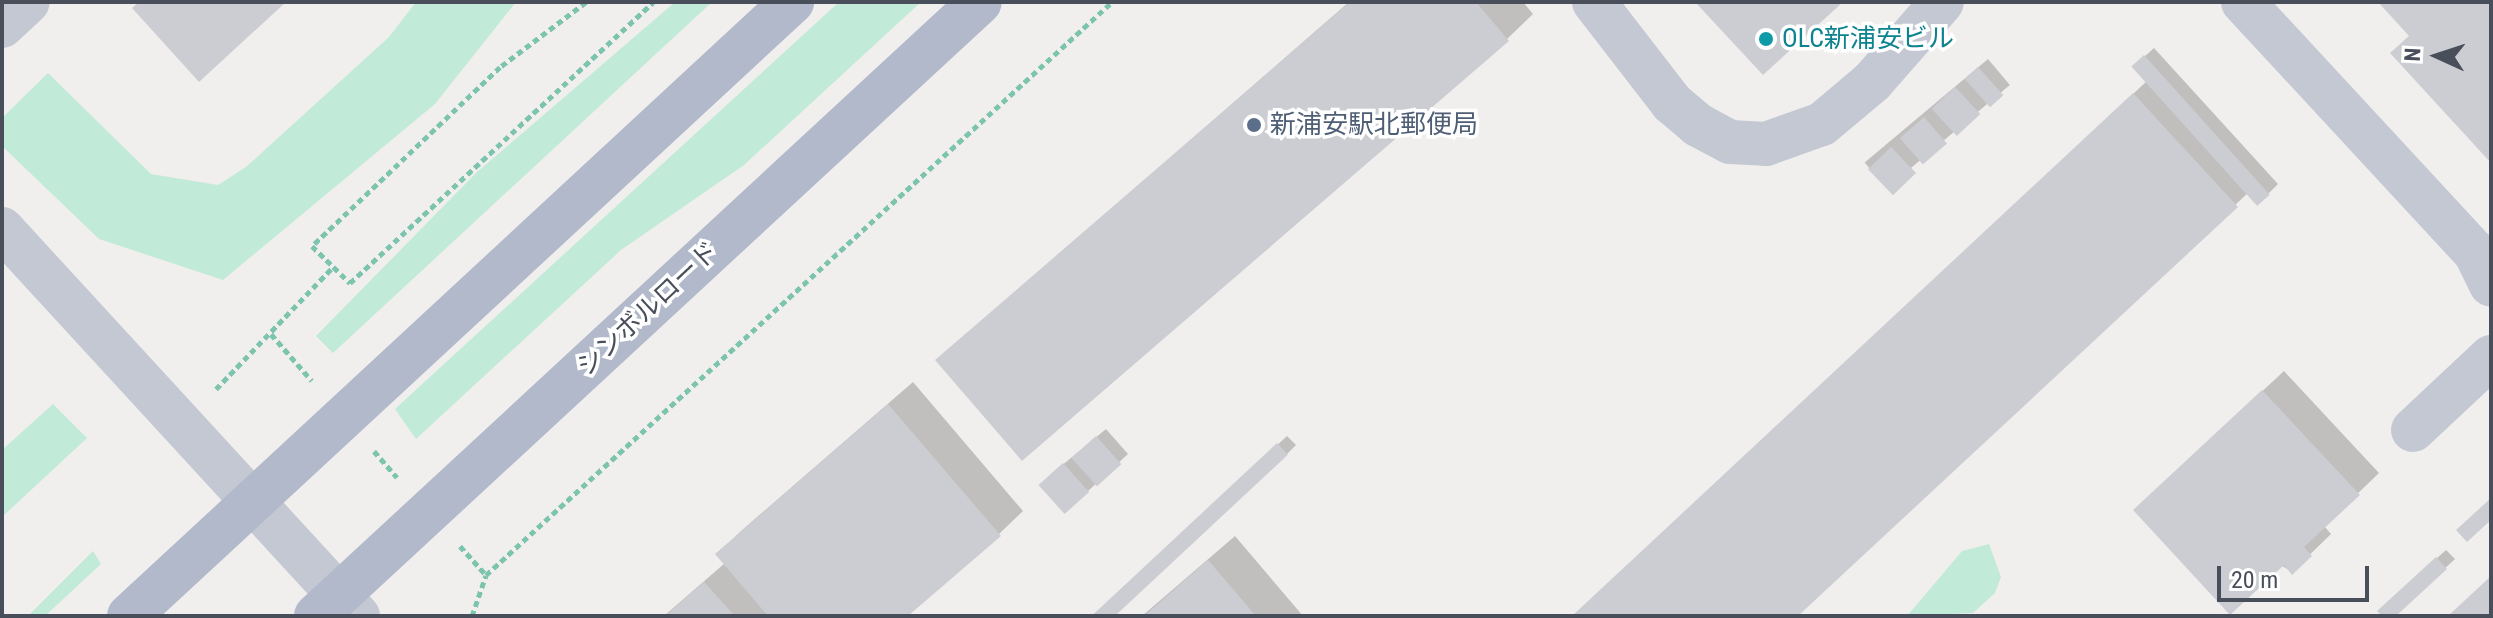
<!DOCTYPE html>
<meta charset="utf-8">
<style>
body{margin:0}
#map{position:relative;width:2493px;height:618px;overflow:hidden;background:#f1efee;font-family:"Roboto Condensed","Noto Sans JP",sans-serif}
div>[style]{position:absolute}
[style*='--x']{left:calc(var(--x)*1px);top:calc(var(--y)*1px);width:calc(var(--w)*1px);rotate:calc(var(--a)*1deg)}
.green>*{inset:0;background:#c1ead9}
.shadow>*{inset:0;background:#0003;transform-origin:0 0}
.building>*{inset:0;background:#cccdd2;transform-origin:0 0}
.path>*{height:5px;margin-top:-2.5px;transform-origin:0;background:repeating-linear-gradient(90deg,#7dc4af 0 6px,transparent 0 10px)}
.minor>*{height:44px;margin:-22px;padding:0 22px;transform-origin:22px;border-radius:22px;background:#c3c8d2}
.major>*{height:44px;margin:-22px;padding:0 22px;transform-origin:22px;border-radius:22px;background:#b1b9ca}
.dots>*{width:22px;height:22px;translate:-50% -50%;box-sizing:border-box;border:4px solid #fff;border-radius:50%}
span{translate:-50% -50%;white-space:nowrap;text-align:center;line-height:1.15;-webkit-text-stroke:7px #fff;paint-order:stroke}
.culture-label{font-size:26px;color:#0d838f}
.left{translate:0 -50%;text-align:left}
.service-label{font-size:26px;color:#4e5e75}
.street-label{font-size:26px;color:#484e5a}
.frame{position:absolute;inset:0;border:4px solid #484e5a;pointer-events:none}
.north{position:absolute;left:2397px;top:16px;width:80px;height:80px;-webkit-text-stroke:6px #fff;paint-order:stroke;rotate:273deg;font-size:22px;font-weight:700;line-height:32px;text-align:center;color:#484e5a}
.north::after{content:'';display:block;margin:auto;width:28px;height:36px;background:#484e5a;clip-path:polygon(50% 0,100% 100%,50% 72%,0 100%)}
.scale{position:absolute;left:2217px;top:566px;width:152px;height:36px;box-sizing:border-box;border:4px solid #484e5a;border-top:0;padding-left:10px;font-size:24px;line-height:28px;white-space:nowrap;color:#484e5a;-webkit-text-stroke:6px #fff;paint-order:stroke}
</style>
<div id="map">
<div class="green">
<i style="clip-path:polygon(416px 2px,516px 2px,435px 104px,223px 280px,99px 239px,2px 146px,2px 118px,48px 73px,151px 174px,218px 185px,246px 167px,389px 37px)"></i>
<i style="clip-path:polygon(675px 2px,712px 2px,333px 353px,316px 336px,476px 173px)"></i>
<i style="clip-path:polygon(839px 2px,921px 2px,744px 165px,621px 250px,416px 439px,395px 409px)"></i>
<i style="clip-path:polygon(53px 404px,87px 438px,2px 517px,2px 450px)"></i>
<i style="clip-path:polygon(1989px 544px,2001px 577px,1995px 593px,1973px 613px,1907px 616px,1962px 551px)"></i>
<i style="clip-path:polygon(93px 551px,101px 564px,45px 616px,28px 616px)"></i>
</div>
<div class="shadow">
<i style="clip-path:polygon(1349px 2px,1523px 2px,1533px 14px,1507px 39px,938px 360px)"></i>
<i style="clip-path:polygon(2154px 48px,2278px 184px,2260px 202px,2250px 191px,1795px 616px,1573px 616px,2148px 80px,2134px 66px)"></i>
<i style="left:1988px;top:59px;width:34px;height:161px;rotate:50deg"></i>
<i style="clip-path:polygon(2284px 371px,2379px 473px,2324px 526px,2331px 534px,2292px 572px,2157px 489px)"></i>
<i style="clip-path:polygon(913px 382px,1023px 511px,999px 534px,905px 616px,664px 616px,725px 563px,718px 554px,741px 531px)"></i>
<i style="clip-path:polygon(1106px 429px,1128px 454px,1088px 491px,1049px 476px)"></i>
<i style="clip-path:polygon(1287px 436px,1296px 445px,1287px 454px,1111px 616px,1092px 616px)"></i>
<i style="clip-path:polygon(1235px 536px,1303px 616px,1142px 616px)"></i>
<i style="clip-path:polygon(2446px 550px,2455px 559px,2393px 616px,2385px 616px,2388px 602px)"></i>
</div>
<div class="building">
<i style="clip-path:polygon(139px 2px,286px 2px,199px 82px,132px 8px)"></i>
<i style="clip-path:polygon(1350px 2px,1476px 2px,1509px 41px,1022px 461px,935px 360px)"></i>
<i style="clip-path:polygon(1695px 2px,1843px 2px,1763px 75px)"></i>
<i style="clip-path:polygon(2378px 2px,2491px 2px,2491px 163px,2390px 53px,2409px 36px)"></i>
<i style="left:2144px;top:55px;width:188px;height:17px;rotate:48deg"></i>
<i style="left:1978px;top:67px;width:38px;height:18px;rotate:48deg"></i>
<i style="left:1955px;top:87px;width:37px;height:32px;rotate:47deg"></i>
<i style="clip-path:polygon(2133px 93px,2238px 207px,1798px 616px,1572px 616px)"></i>
<i style="left:1924px;top:117px;width:35px;height:32px;rotate:49deg"></i>
<i style="left:1891px;top:147px;width:36px;height:32px;rotate:46deg"></i>
<i style="clip-path:polygon(2262px 390px,2360px 495px,2304px 547px,2312px 556px,2292px 575px,2284px 565px,2230px 615px,2133px 510px)"></i>
<i style="clip-path:polygon(888px 404px,1001px 536px,908px 616px,768px 616px,715px 554px)"></i>
<i style="left:1096px;top:436px;width:38px;height:33px;rotate:48deg"></i>
<i style="left:1277px;top:443px;width:16px;height:255px;rotate:47deg"></i>
<i style="left:1063px;top:463px;width:39px;height:33px;rotate:48deg"></i>
<i style="clip-path:polygon(2491px 498px,2491px 520px,2467px 542px,2456px 530px)"></i>
<i style="clip-path:polygon(2436px 557px,2447px 569px,2396px 616px,2382px 616px,2377px 611px)"></i>
<i style="clip-path:polygon(1208px 560px,1256px 616px,1144px 616px)"></i>
<i style="clip-path:polygon(2491px 576px,2491px 616px,2448px 616px)"></i>
<i style="clip-path:polygon(704px 582px,735px 616px,665px 616px)"></i>
</div>
<div class="path">
<i style="--x:586;--y:2;--w:108;--a:142.9"></i>
<i style="--x:500;--y:67;--w:260;--a:136.4"></i>
<i style="--x:312;--y:246;--w:53;--a:44.2"></i>
<i style="--x:350;--y:283;--w:413;--a:-42.8"></i>
<i style="--x:271;--y:334;--w:62;--a:48.9"></i>
<i style="--x:216;--y:389;--w:169;--a:-46.2"></i>
<i style="--x:374;--y:451;--w:35;--a:49"></i>
<i style="--x:460;--y:546;--w:39;--a:48"></i>
<i style="--x:472;--y:616;--w:43;--a:-71.1"></i>
<i style="--x:486;--y:575;--w:849;--a:-42.47"></i>
</div>
<div class="minor">
<i style="--x:1594;--y:2;--w:128;--a:52.3"></i>
<i style="--x:1672;--y:103;--w:34;--a:40"></i>
<i style="--x:1698;--y:125;--w:36;--a:28"></i>
<i style="--x:1730;--y:142;--w:36;--a:3"></i>
<i style="--x:1766;--y:144;--w:59;--a:-19.7"></i>
<i style="--x:1822;--y:124;--w:65;--a:-40"></i>
<i style="--x:1872;--y:82;--w:106;--a:-48.8"></i>
<i style="--x:2243;--y:2;--w:343;--a:47.2"></i>
<i style="--x:2476;--y:254;--w:34;--a:64"></i>
<i style="--x:2;--y:26;--w:35;--a:-43"></i>
<i style="--x:2;--y:229;--w:526;--a:47.39"></i>
<i style="--x:2413;--y:430;--w:107;--a:-43.1"></i>
</div>
<div class="major">
<i style="--x:129;--y:616;--w:904;--a:-42.8"></i>
<i style="--x:316;--y:616;--w:904;--a:-42.76"></i>
</div>
<div class="dots">
<i style="left:1766px;top:39px;background:#0f9aa8"></i>
<i style="left:1254px;top:125px;background:#5c6f8a"></i>
</div>
<div class="culture-label">
<span class="left" style="left:1782px;top:39px">OLC新浦安ビル</span>
</div>
<div class="service-label">
<span class="left" style="left:1270px;top:125px">新浦安駅北郵便局</span>
</div>
<div class="street-label">
<span style="left:648px;top:309px;rotate:-43deg">シンボルロード</span>
</div>
<div class="frame"></div>
<div class="north">N</div>
<div class="scale">20 m</div>
</div>
